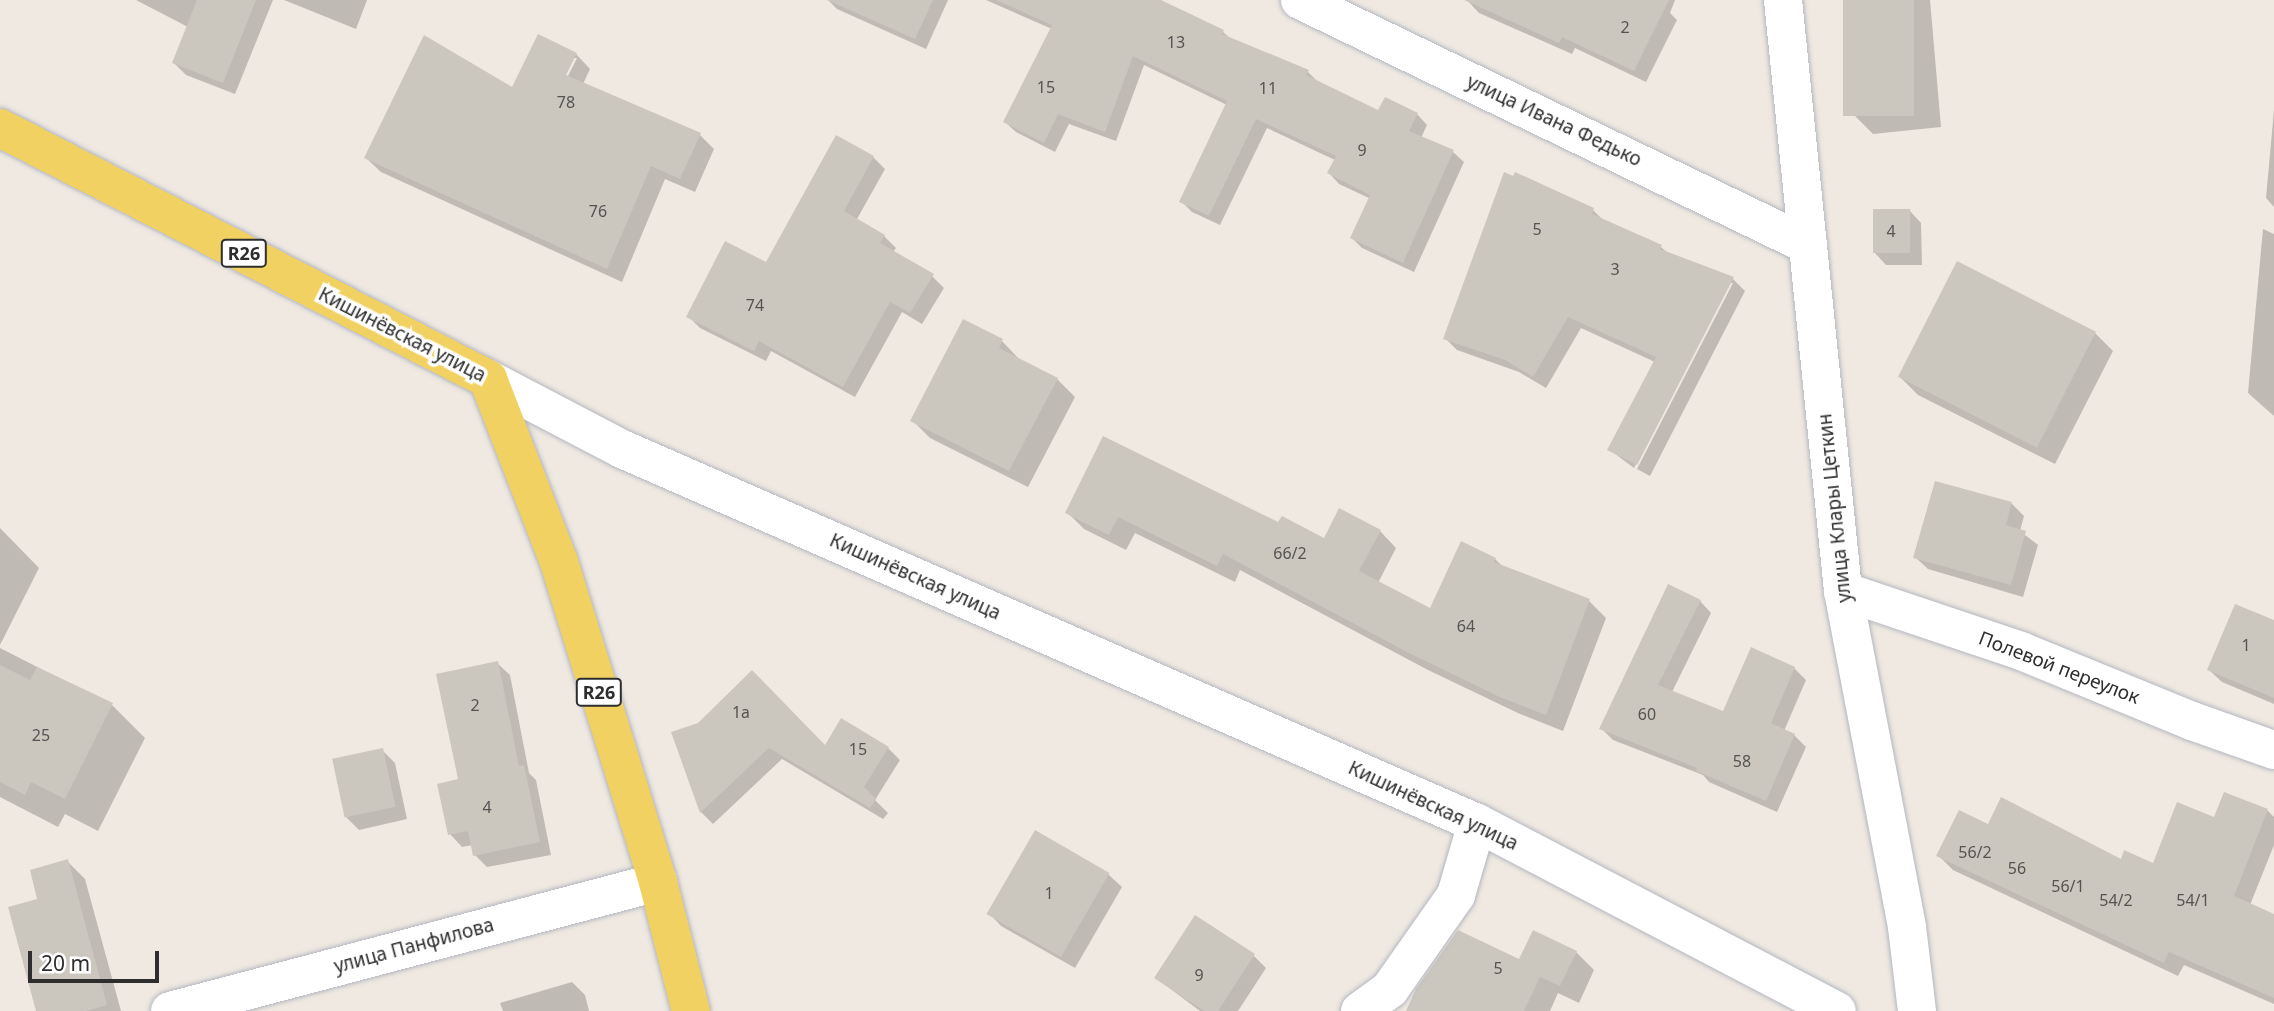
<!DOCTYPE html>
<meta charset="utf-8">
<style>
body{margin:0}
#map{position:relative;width:2274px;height:1011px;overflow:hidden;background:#efe9e1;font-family:"Noto Sans",sans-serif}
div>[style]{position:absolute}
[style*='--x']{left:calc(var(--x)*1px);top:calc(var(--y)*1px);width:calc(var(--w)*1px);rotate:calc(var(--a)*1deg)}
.shadow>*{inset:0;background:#0003}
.building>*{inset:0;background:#cbc7bf;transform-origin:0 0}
.roads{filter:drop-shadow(0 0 2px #b4b7c1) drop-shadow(0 0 2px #b4b7c1)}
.minor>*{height:38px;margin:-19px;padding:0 19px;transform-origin:19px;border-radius:19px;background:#fff}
.major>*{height:38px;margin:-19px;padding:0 19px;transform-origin:19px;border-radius:19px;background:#f2d163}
span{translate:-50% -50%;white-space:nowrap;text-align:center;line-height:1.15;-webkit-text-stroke:7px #fff;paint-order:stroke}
.number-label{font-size:16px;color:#555452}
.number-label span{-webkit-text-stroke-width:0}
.shield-label span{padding:2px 5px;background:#fff;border:2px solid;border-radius:5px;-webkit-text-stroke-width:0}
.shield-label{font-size:18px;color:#2e2e2e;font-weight:700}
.street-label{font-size:19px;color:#2e2e2e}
.scale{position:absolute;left:28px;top:951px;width:131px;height:32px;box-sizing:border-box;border:4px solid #2e2e2e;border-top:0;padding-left:9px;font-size:21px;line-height:24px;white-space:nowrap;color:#2e2e2e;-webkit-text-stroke:5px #fff;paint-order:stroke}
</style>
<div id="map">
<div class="shadow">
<i style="clip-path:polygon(136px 0,273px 0,235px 94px,186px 75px,174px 63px,188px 27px)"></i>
<i style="clip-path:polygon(284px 0,367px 0,356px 29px)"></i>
<i style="clip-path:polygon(828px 0,948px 0,926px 49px,837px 9px)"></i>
<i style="clip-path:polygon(986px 0,1157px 0,1223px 32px,1232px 40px,1308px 72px,1318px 82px,1379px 112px,1417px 114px,1427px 125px,1421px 138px,1453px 152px,1464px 162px,1414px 272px,1362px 248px,1352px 238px,1371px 199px,1339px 184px,1329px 173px,1335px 160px,1267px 128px,1220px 225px,1192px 212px,1181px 201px,1227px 105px,1144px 65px,1116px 141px,1069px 124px,1055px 152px,1016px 132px,1005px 122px,1052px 29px)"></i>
<i style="clip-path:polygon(1467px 0,1675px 0,1670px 13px,1677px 20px,1646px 82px,1575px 48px,1572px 54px,1479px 13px)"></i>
<i style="clip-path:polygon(1844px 0,1930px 0,1941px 127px,1873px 134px,1855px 116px)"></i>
<i style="clip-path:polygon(evenodd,576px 54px,590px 69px,583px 84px,700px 135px,714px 149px,695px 192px,665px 179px,622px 282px,381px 172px,366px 158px,513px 90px,576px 54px,573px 58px,577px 58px,564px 84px,561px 82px,573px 58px)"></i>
<i style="clip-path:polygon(2274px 110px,2274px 207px,2266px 198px)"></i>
<i style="clip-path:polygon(873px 157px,885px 169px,857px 219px,884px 236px,896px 248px,893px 252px,932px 276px,944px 288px,922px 324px,902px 312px,855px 397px,771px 351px,766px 361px,700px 328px,689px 317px,767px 264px)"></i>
<i style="clip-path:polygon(1593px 210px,1604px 221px,1661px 247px,1669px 254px,1733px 279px,1745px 291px,1650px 476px,1637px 469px,1733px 283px,1729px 283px,1634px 468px,1610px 450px,1655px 362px,1581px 328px,1546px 388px,1519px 372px,1457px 350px,1445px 338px)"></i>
<i style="clip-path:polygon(1909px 210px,1921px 223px,1922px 265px,1886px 265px,1874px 252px)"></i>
<i style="clip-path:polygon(2263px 229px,2274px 234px,2274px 416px,2248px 393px)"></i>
<i style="clip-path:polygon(1957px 263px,2095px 333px,2113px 351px,2055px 464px,1918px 395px,1900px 377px)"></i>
<i style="clip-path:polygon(963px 322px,1002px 341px,1020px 360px,1057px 379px,1075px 397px,1028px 487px,930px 438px,912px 420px)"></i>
<i style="clip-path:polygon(1936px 483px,2012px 504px,2024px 516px,2020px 531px,2038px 545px,2023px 597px,1928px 569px,1915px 557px)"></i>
<i style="clip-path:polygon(1067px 512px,1279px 525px,1324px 540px,1380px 531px,1396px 548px,1378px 583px,1431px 611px,1495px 559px,1503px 567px,1589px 601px,1606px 618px,1563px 731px,1520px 714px,1428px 670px,1240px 570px,1235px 582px,1135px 533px,1126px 550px,1084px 529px)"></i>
<i style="clip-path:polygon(0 528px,39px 568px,0 645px)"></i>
<i style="clip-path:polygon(1700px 601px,1711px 613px,1672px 692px,1724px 713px,1794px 668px,1806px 680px,1784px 731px,1794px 735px,1806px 747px,1777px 812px,1709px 782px,1703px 775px,1613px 740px,1601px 728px)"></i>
<i style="clip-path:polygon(2274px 622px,2274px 704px,2222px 682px,2209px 670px)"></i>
<i style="clip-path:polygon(0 648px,112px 705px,145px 738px,98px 831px,65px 814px,58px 827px,0 797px)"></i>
<i style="clip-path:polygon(497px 663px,510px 675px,529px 773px,536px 780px,551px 855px,487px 867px,475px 855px,473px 845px,462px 847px,450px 834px,460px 780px)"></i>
<i style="clip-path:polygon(699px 724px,825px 748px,888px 748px,900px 760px,875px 800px,888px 813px,883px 819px,782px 759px,713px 824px,701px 812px,673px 733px)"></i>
<i style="clip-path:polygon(382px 750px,395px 763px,407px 819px,359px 830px,346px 817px)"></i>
<i style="clip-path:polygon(2225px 794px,2268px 811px,2274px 817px,2274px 845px,2250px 905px,2274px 916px,2274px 1004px,2184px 965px,2178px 976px,1953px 870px,1939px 856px,1989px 826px,2121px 861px,2154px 865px,2215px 820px)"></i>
<i style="clip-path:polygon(1036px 832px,1109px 875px,1122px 887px,1075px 968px,1001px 926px,989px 913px)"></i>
<i style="clip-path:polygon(67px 861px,85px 879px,121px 1011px,38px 1011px,40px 900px)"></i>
<i style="clip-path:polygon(1576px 952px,1594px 970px,1579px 1003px,1558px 993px,1550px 1011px,1413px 1011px,1520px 961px)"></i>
<i style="clip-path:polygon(1254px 956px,1266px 968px,1238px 1011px,1200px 1011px,1156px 978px)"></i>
<i style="clip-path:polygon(572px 982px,585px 995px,589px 1011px,503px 1011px,500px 1003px)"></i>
</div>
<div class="building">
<i style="clip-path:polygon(197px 0,256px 0,223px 83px,172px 63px)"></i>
<i style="clip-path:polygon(827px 0,933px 0,915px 39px)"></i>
<i style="clip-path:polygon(996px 0,1161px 0,1224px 30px,1222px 34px,1309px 70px,1306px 75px,1378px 110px,1385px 97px,1418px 113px,1409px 131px,1454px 150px,1403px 263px,1350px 238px,1370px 195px,1327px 173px,1336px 156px,1256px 119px,1209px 216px,1179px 202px,1227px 101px,1133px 56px,1105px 132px,1058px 114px,1044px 143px,1003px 122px,1052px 25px)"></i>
<i style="clip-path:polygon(1464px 0,1669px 0,1634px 71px,1562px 37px,1559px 43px)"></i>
<i style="left:1843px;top:0;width:71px;height:116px"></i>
<i style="clip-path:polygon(538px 34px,577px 53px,566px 75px,701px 133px,680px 179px,651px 166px,607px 269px,364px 158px,424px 35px,512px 87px)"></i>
<i style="clip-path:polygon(836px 135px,874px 156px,844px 211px,885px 235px,880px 243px,934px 274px,910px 313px,890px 302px,843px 387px,759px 341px,754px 351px,686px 317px,725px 241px,766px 262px)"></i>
<i style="clip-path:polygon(1504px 172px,1513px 176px,1515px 172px,1594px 208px,1592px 214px,1662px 245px,1660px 249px,1734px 277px,1637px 465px,1607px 450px,1656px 357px,1568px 317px,1533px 377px,1505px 360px,1443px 339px)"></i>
<i style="left:1873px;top:209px;width:37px;height:44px"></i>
<i style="left:1957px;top:261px;width:156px;height:130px;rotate:27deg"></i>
<i style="clip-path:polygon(963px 319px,1003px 339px,999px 348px,1058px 378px,1009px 471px,910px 421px)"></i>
<i style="clip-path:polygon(1103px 436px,1278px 522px,1282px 516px,1324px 538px,1339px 508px,1381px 530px,1359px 571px,1430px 608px,1461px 541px,1496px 558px,1494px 562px,1590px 599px,1546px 715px,1502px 698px,1409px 653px,1223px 554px,1217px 566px,1118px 517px,1109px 535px,1065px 513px)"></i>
<i style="clip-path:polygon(1935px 481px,2012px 502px,2006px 525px,2026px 531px,2011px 585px,1913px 558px)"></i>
<i style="clip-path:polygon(1668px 584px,1701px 600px,1658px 685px,1723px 711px,1751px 647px,1795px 667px,1771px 723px,1795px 734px,1766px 801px,1696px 771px,1697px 768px,1599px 729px)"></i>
<i style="clip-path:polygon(2235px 604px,2274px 620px,2274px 698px,2207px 670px)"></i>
<i style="clip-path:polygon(498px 661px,519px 766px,524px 765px,540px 842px,473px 856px,468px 831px,448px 835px,437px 784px,458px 779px,436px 674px)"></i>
<i style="clip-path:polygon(0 665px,30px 680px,37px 667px,113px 703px,65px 799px,31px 782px,25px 795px,0 782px)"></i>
<i style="clip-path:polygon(752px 670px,825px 745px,841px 718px,889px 747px,864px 787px,876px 799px,870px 808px,769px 748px,700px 813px,671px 732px,698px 723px)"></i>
<i style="left:383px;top:748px;width:60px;height:52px;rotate:78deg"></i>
<i style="clip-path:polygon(2224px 792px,2268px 809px,2234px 896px,2274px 914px,2274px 998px,2169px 952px,2164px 963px,1936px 856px,1959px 810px,1988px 824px,2001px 797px,2121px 859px,2124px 850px,2153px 863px,2177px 802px,2214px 817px)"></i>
<i style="left:1035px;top:830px;width:86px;height:97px;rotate:30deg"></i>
<i style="clip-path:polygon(68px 859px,107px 1005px,86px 1011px,36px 1011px,8px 907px,37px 899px,30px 870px)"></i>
<i style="clip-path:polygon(1195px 915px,1255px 954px,1218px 1011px,1204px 1011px,1154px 978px)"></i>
<i style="clip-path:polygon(1458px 930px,1519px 959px,1533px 930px,1577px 951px,1560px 986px,1540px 977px,1524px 1011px,1406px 1011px,1416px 989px)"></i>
</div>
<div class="roads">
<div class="minor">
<i style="--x:1300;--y:0;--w:564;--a:25.75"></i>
<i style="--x:1783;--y:0;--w:594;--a:84.2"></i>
<i style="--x:1843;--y:591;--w:342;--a:79.2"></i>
<i style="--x:1907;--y:927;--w:85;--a:83.2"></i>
<i style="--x:488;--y:379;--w:151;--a:27.6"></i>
<i style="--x:622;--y:449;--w:933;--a:23.63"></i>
<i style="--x:1477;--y:823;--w:406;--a:27.6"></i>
<i style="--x:1843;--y:591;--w:188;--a:18.6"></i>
<i style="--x:2021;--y:651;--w:185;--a:22.3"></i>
<i style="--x:2192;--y:721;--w:87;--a:19.5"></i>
<i style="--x:170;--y:1011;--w:505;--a:-14.81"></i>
<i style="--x:1360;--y:1011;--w:37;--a:-36"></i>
<i style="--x:1390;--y:989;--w:115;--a:-54.9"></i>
<i style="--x:1456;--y:895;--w:75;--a:-73.7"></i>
</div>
<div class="major">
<i style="--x:0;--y:128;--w:549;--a:27.22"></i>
<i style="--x:488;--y:379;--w:196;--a:68.8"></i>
<i style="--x:559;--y:562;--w:335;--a:72.8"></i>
<i style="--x:658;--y:882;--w:133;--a:75.7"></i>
</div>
</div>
<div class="number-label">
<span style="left:1625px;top:27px">2</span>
<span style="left:1176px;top:42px">13</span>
<span style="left:1046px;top:87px">15</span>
<span style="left:1268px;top:88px">11</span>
<span style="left:566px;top:102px">78</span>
<span style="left:1362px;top:150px">9</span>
<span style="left:598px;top:211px">76</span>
<span style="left:1537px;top:229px">5</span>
<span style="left:1891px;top:231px">4</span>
<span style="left:1615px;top:269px">3</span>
<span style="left:755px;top:305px">74</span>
<span style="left:1290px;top:553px">66/2</span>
<span style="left:1466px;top:626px">64</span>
<span style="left:2246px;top:645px">1</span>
<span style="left:475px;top:705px">2</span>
<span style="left:741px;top:712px">1а</span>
<span style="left:1647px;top:714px">60</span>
<span style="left:41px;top:735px">25</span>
<span style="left:858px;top:749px">15</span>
<span style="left:1742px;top:761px">58</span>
<span style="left:487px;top:807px">4</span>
<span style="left:1975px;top:852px">56/2</span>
<span style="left:2017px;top:868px">56</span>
<span style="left:2068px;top:886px">56/1</span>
<span style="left:1049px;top:893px">1</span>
<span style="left:2116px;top:900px">54/2</span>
<span style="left:2193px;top:900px">54/1</span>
<span style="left:1498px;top:968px">5</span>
<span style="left:1199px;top:975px">9</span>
</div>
<div class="shield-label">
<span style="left:244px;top:253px">R26</span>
<span style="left:599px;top:692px">R26</span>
</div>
<div class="street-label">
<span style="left:1554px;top:121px;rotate:25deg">улица Ивана Федько</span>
<span style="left:402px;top:335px;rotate:27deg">Кишинёвская улица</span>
<span style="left:1835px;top:508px;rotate:-96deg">улица Клары Цеткин</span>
<span style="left:915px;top:577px;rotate:24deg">Кишинёвская улица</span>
<span style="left:2059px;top:668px;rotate:21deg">Полевой переулок</span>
<span style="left:1433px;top:806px;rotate:25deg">Кишинёвская улица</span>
<span style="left:414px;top:946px;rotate:-15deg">улица Панфилова</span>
</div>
<div class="scale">20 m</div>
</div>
